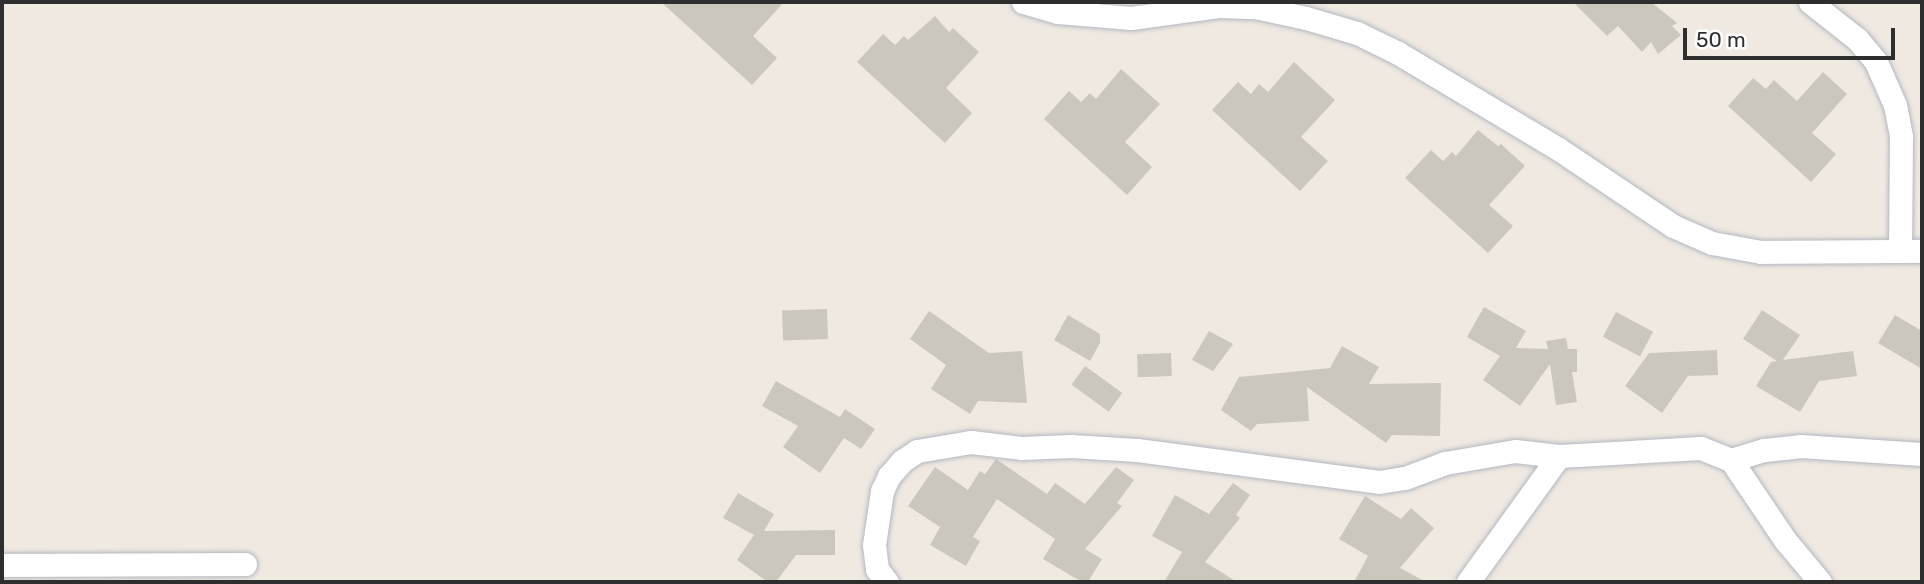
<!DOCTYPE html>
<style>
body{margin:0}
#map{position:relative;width:1924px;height:584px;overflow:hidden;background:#efe9e1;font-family:Rubik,sans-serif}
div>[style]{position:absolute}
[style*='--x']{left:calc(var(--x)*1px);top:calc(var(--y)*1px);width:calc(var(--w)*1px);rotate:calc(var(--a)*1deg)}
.building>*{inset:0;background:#cbc7bf;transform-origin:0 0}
.roads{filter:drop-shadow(0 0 2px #b4b7c1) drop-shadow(0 0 2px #b4b7c1)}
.minor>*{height:23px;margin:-11.5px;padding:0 11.5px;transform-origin:11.5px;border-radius:11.5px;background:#fff}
span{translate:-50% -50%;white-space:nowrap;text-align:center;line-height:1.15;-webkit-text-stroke:7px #fff;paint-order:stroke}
.frame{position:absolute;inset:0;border:4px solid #2e2e2e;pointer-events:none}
.scale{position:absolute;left:1683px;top:28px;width:212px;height:32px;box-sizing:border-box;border:4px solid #2e2e2e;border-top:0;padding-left:9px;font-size:21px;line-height:24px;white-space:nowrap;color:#2e2e2e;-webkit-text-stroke:5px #fff;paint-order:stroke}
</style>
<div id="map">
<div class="building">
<i style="clip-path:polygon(661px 2px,784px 2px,753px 36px,777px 58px,752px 85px)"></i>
<i style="clip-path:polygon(1573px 2px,1651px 2px,1677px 23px,1672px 26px,1681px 35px,1658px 54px,1651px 42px,1642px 52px,1618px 26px,1607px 36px)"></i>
<i style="clip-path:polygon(935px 16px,949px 32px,953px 28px,979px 52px,946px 88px,972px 113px,945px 143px,857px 62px,883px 34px,895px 45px,904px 36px,908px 40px)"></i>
<i style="clip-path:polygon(1294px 62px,1335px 100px,1301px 137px,1328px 161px,1300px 191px,1212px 110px,1238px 82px,1251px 94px,1259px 84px,1268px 92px)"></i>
<i style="clip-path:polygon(1121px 69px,1160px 104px,1125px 142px,1152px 167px,1127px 195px,1044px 119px,1069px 91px,1081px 102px,1090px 93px,1096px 99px)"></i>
<i style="clip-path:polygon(1823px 72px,1847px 94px,1812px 133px,1836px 154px,1811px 182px,1728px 106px,1753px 78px,1766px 89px,1774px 80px,1797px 101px)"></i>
<i style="clip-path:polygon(1478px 130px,1498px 146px,1501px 144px,1525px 166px,1489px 205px,1513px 226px,1488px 253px,1405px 178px,1431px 150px,1443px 161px,1452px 152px,1456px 156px)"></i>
<i style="clip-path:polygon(1484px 307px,1526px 331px,1516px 348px,1548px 349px,1546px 341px,1566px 338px,1568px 349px,1577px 349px,1577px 372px,1572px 372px,1577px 402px,1556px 405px,1550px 364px,1520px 406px,1483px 380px,1500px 356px,1467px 337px)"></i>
<i style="left:827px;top:309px;width:30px;height:45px;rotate:88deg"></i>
<i style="clip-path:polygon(1762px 310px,1800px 335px,1783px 360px,1853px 351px,1857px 376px,1819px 381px,1800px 412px,1756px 386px,1771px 362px,1777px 361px,1743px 339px)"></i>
<i style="clip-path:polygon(929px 311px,989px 353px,1022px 351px,1027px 403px,978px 401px,970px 414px,931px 389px,946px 365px,910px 339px)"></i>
<i style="left:1616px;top:312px;width:42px;height:28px;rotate:28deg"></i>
<i style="clip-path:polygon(1068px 315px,1100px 334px,1100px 343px,1090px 361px,1054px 340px)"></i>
<i style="clip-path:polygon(1895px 315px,1922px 331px,1922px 369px,1878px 343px)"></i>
<i style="clip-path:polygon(1209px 331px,1233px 344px,1213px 371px,1192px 360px)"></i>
<i style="clip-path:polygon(1342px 346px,1379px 367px,1369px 384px,1441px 383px,1440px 436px,1392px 435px,1386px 443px,1307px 387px,1309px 421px,1257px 424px,1251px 431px,1221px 410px,1239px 377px,1330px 368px)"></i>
<i style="clip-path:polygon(1717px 350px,1718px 375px,1688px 376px,1662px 413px,1625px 386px,1649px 353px)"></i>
<i style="left:1171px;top:353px;width:23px;height:34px;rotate:88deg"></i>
<i style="left:1085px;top:366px;width:46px;height:23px;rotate:36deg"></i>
<i style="clip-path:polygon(776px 381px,840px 417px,845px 409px,875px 429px,861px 449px,844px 438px,820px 473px,783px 447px,798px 426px,762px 406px)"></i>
<i style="clip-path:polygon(996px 459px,1047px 494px,1055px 483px,1085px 504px,1116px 467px,1134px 480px,1117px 503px,1122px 506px,1085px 549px,1102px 559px,1088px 582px,1082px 582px,1043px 559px,1055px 539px,997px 499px,973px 537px,980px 541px,966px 566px,930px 545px,940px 527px,908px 506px,935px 467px,968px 490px,980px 471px,985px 474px)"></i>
<i style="clip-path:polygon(1233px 483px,1250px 495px,1236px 515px,1240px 518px,1205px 562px,1237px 582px,1164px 582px,1182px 552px,1152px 536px,1175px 495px,1209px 514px)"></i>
<i style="clip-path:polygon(738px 493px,774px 514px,764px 531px,835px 530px,835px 555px,796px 555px,776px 582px,768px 582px,737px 560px,754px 535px,723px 518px)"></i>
<i style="clip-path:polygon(1365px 496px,1401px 519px,1411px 508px,1434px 528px,1400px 568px,1426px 582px,1354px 582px,1368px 556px,1339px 539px)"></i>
</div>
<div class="roads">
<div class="minor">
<i style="--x:1023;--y:2;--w:36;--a:16"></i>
<i style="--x:1058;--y:12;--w:73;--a:4.7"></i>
<i style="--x:1131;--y:18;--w:90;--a:-7.7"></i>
<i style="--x:1220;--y:6;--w:35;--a:2"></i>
<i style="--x:1255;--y:7;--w:52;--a:12.2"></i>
<i style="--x:1306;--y:18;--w:53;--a:16.4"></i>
<i style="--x:1357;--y:33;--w:46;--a:26"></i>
<i style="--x:1398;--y:53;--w:185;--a:30.9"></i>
<i style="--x:1557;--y:148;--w:140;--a:33.9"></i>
<i style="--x:1673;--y:226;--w:43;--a:23.6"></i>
<i style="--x:1712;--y:243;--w:50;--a:10.4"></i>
<i style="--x:1761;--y:252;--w:161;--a:-0.4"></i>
<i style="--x:1810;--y:2;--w:60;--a:38.2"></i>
<i style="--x:1857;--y:39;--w:30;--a:50"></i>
<i style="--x:1876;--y:62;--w:47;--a:66.2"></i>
<i style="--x:1895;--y:105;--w:33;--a:79"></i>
<i style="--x:1901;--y:137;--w:114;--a:90.5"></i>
<i style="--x:1731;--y:460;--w:97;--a:56"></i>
<i style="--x:1785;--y:540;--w:55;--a:50.2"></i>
<i style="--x:2;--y:565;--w:243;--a:-0.2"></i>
<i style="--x:887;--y:582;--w:16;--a:-128"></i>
<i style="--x:877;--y:569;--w:24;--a:-97"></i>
<i style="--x:874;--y:545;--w:55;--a:-81.6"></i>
<i style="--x:882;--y:491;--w:17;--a:-65"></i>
<i style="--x:889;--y:476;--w:20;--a:-49"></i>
<i style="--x:902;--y:461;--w:18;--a:-34"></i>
<i style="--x:917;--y:451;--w:55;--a:-9.5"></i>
<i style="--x:971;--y:442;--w:50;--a:6.8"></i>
<i style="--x:1021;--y:448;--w:50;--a:-2.3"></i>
<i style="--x:1071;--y:446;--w:66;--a:3.5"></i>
<i style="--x:1137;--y:450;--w:244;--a:7.5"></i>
<i style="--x:1379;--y:482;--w:26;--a:-9"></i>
<i style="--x:1405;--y:478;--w:43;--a:-20.6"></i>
<i style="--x:1445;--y:463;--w:71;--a:-9.7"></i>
<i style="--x:1515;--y:451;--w:44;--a:6.5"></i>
<i style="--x:1559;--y:456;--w:142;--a:-3.2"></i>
<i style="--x:1701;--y:448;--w:32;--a:22"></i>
<i style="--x:1731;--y:460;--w:34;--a:-17"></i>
<i style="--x:1764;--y:450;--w:36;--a:-6"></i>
<i style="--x:1800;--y:446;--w:122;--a:3.8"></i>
<i style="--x:1468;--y:582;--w:155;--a:-54.2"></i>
</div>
</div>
<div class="frame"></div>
<div class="scale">50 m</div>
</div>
